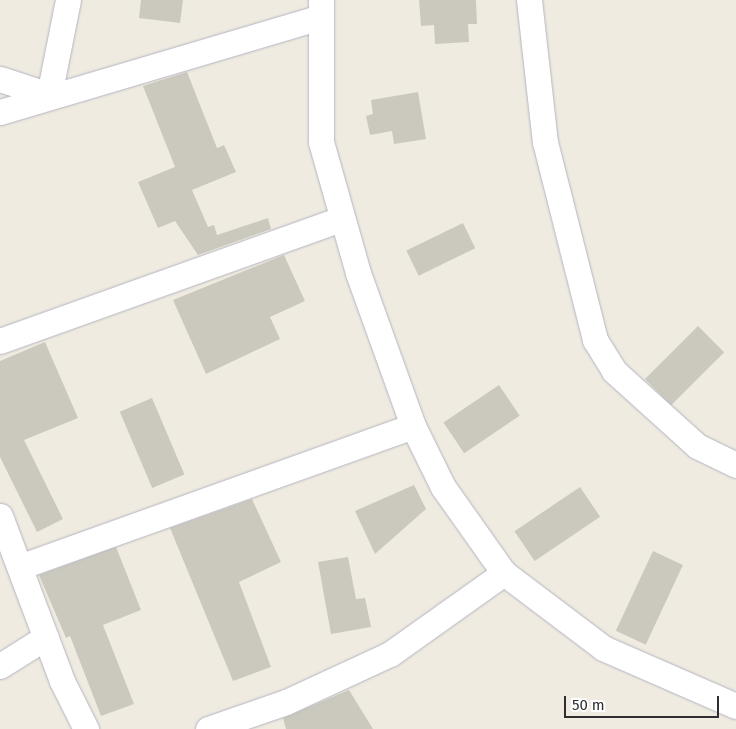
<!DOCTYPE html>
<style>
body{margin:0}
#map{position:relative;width:736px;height:729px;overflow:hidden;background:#efebe0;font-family:"Fira Sans",sans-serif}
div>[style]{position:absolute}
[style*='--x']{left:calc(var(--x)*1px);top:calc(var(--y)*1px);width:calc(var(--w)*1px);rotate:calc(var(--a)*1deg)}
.building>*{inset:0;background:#cbc9be;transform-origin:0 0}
.roads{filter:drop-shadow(0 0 1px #b4b4c1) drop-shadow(0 0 1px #b4b4c1)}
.minor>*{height:25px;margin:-12.5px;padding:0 12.5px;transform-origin:12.5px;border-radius:12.5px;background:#fff}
span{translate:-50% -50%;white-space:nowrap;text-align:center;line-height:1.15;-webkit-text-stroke:4px #fff;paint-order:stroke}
.scale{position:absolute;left:564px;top:696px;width:155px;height:22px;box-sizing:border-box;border:2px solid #2e2e2e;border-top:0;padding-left:6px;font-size:15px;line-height:18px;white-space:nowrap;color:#2e2e2e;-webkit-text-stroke:4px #fff;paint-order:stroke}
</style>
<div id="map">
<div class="building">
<i style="clip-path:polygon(141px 0,183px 0,180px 23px,139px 18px)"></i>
<i style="clip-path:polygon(419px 0,476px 0,477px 24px,468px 24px,469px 42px,435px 44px,434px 25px,421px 26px)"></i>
<i style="clip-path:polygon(187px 72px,217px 148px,224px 145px,236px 172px,192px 190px,208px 227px,214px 225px,217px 235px,268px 218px,271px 229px,198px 255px,175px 221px,158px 228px,138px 182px,175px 167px,143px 86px)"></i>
<i style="clip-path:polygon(418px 92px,426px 139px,394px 144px,392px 131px,370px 135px,366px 116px,373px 114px,371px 100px)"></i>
<i style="left:463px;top:223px;width:28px;height:63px;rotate:64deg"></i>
<i style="clip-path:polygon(284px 255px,305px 301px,270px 317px,280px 339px,206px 374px,173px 300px)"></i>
<i style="left:698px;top:326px;width:37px;height:75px;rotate:45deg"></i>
<i style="clip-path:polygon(45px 342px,78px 418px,24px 440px,63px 519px,37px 532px,0 457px,0 361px)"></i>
<i style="left:499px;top:385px;width:37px;height:67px;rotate:56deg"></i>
<i style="left:152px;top:398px;width:83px;height:35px;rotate:67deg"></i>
<i style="clip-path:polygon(414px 485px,426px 509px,375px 554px,355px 511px)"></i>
<i style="left:580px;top:487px;width:36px;height:79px;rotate:56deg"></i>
<i style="clip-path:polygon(252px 499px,281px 562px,239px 582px,271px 667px,233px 681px,170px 528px)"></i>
<i style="clip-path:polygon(116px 547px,141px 610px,103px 625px,134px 704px,101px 716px,70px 636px,66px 638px,39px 575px)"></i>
<i style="left:653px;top:551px;width:33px;height:88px;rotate:25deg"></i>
<i style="clip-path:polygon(348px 557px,356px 599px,365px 598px,371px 627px,331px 634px,318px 562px)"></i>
<i style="clip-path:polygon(349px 690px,373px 729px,286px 729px,283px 718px)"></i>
</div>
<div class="roads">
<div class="minor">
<i style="--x:321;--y:0;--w:142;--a:90"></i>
<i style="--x:321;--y:142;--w:136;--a:74.2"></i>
<i style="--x:358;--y:273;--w:163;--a:70.2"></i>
<i style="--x:413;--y:426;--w:68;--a:63.8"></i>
<i style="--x:443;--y:487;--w:105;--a:54.7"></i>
<i style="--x:504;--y:573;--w:124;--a:37.1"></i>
<i style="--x:603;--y:648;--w:145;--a:23.6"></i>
<i style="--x:529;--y:0;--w:143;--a:83.6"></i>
<i style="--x:545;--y:142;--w:204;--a:75.8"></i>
<i style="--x:595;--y:340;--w:36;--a:58"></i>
<i style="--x:614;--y:371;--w:112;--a:42.1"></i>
<i style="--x:697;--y:446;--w:43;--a:26"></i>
<i style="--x:0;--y:79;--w:52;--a:18.1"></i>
<i style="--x:49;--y:95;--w:97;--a:-78.7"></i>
<i style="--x:0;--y:112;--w:334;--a:-16.5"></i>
<i style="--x:0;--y:341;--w:362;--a:-19.7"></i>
<i style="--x:0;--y:516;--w:176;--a:69.4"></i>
<i style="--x:62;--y:681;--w:54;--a:63.4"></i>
<i style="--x:22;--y:566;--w:415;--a:-19.7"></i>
<i style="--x:0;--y:666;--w:54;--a:-32.2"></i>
<i style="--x:208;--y:729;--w:83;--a:-19.1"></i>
<i style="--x:286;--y:702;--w:115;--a:-24.8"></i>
<i style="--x:390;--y:654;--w:140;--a:-35.4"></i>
</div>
</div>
<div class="scale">50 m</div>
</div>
